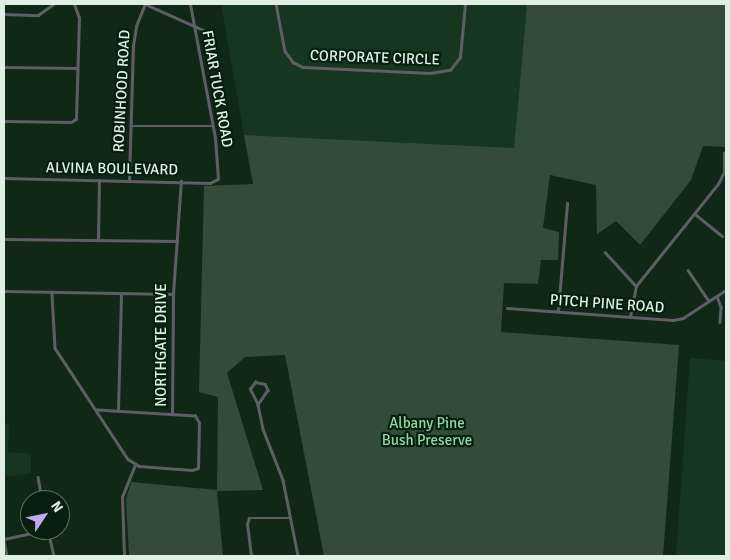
<!DOCTYPE html>
<style>
body{margin:0}
#map{position:relative;width:730px;height:560px;overflow:hidden;background:#102917;font-family:Signika,sans-serif}
div>[style]{position:absolute}
[style*='--x']{left:calc(var(--x)*1px);top:calc(var(--y)*1px);width:calc(var(--w)*1px);rotate:calc(var(--a)*1deg)}
.built>*{inset:0;background:#173620}
.green>*{inset:0;background:#324c38}
.street>*{height:2.5px;margin:-1.25px;padding:0 1.25px;transform-origin:1.25px;border-radius:1.25px;background:#605c68}
span{translate:-50% -50%;white-space:nowrap;text-align:center;line-height:1.15;-webkit-text-stroke:4.5px #061f0e;paint-order:stroke}
.street-label{font-size:15px;color:#e0efe3}
.park-label{font-size:15px;color:#8fd8a1}
.frame{position:absolute;inset:0;border:5px solid #e0efe3;pointer-events:none}
.north{position:absolute;left:20px;top:490px;width:50px;height:50px;box-sizing:border-box;background:#061f0e;border:1px solid #5d7263;border-radius:50%;rotate:56deg;font-size:14px;font-weight:700;line-height:20px;text-align:center;color:#e0efe3}
.north::after{content:'';display:block;margin:auto;width:18px;height:22px;background:#c2a7f2;clip-path:polygon(50% 0,100% 100%,50% 72%,0 100%)}
</style>
<div id="map">
<div class="built">
<i style="clip-path:polygon(221px 4px,527px 4px,514px 148px,244px 135px)"></i>
<i style="clip-path:polygon(690px 358px,726px 361px,726px 556px,676px 556px)"></i>
<i style="clip-path:polygon(4px 422px,9px 425px,8px 452px,31px 454px,31px 473px,4px 477px)"></i>
</div>
<div class="green">
<i style="clip-path:polygon(527px 4px,726px 4px,726px 147px,703px 146px,691px 180px,640px 245px,616px 221px,597px 234px,596px 185px,550px 175px,543px 228px,559px 232px,558px 260px,541px 260px,538px 284px,504px 283px,501px 332px,679px 345px,663px 556px,324px 556px,285px 355px,245px 357px,227px 373px,263px 490px,217px 491px,223px 556px,129px 556px,126px 499px,131px 482px,217px 490px,218px 397px,199px 392px,204px 186px,253px 184px,244px 135px,514px 148px)"></i>
</div>
<div class="street">
<i style="--x:145;--y:4;--w:71;--a:24"></i>
<i style="--x:276;--y:4;--w:48;--a:79.2"></i>
<i style="--x:285;--y:51;--w:14;--a:54"></i>
<i style="--x:293;--y:62;--w:11;--a:27"></i>
<i style="--x:303;--y:67;--w:127;--a:2.7"></i>
<i style="--x:430;--y:73;--w:20;--a:-9"></i>
<i style="--x:450;--y:70;--w:16;--a:-52"></i>
<i style="--x:460;--y:57;--w:53;--a:-84.6"></i>
<i style="--x:4;--y:14;--w:34;--a:2"></i>
<i style="--x:38;--y:15;--w:19;--a:-35"></i>
<i style="--x:4;--y:67;--w:73;--a:0.8"></i>
<i style="--x:4;--y:121;--w:67;--a:0.9"></i>
<i style="--x:71;--y:122;--w:6;--a:-31"></i>
<i style="--x:76;--y:119;--w:101;--a:-88.3"></i>
<i style="--x:79;--y:18;--w:15;--a:-110"></i>
<i style="--x:132;--y:126;--w:81;--a:0"></i>
<i style="--x:4;--y:178;--w:206;--a:1.4"></i>
<i style="--x:210;--y:183;--w:9;--a:-27"></i>
<i style="--x:218;--y:179;--w:41;--a:-94.2"></i>
<i style="--x:215;--y:138;--w:136;--a:-100.6"></i>
<i style="--x:129;--y:180;--w:134;--a:-88.3"></i>
<i style="--x:133;--y:46;--w:20;--a:-81"></i>
<i style="--x:136;--y:26;--w:24;--a:-68"></i>
<i style="--x:695;--y:214;--w:35;--a:39"></i>
<i style="--x:4;--y:239;--w:173;--a:0.7"></i>
<i style="--x:98;--y:239;--w:58;--a:-89"></i>
<i style="--x:605;--y:252;--w:46;--a:47.6"></i>
<i style="--x:688;--y:270;--w:37;--a:56"></i>
<i style="--x:4;--y:291;--w:169;--a:1"></i>
<i style="--x:52;--y:294;--w:54;--a:86.8"></i>
<i style="--x:55;--y:348;--w:133;--a:56.7"></i>
<i style="--x:128;--y:459;--w:13;--a:32"></i>
<i style="--x:139;--y:466;--w:53;--a:4.3"></i>
<i style="--x:192;--y:470;--w:6;--a:-18"></i>
<i style="--x:198;--y:468;--w:45;--a:-88.7"></i>
<i style="--x:199;--y:423;--w:8;--a:-120"></i>
<i style="--x:195;--y:416;--w:98;--a:-176.5"></i>
<i style="--x:717;--y:296;--w:12;--a:70"></i>
<i style="--x:721;--y:307;--w:15;--a:94"></i>
<i style="--x:507;--y:308;--w:166;--a:4.1"></i>
<i style="--x:673;--y:320;--w:10;--a:-11"></i>
<i style="--x:683;--y:318;--w:51;--a:-33.1"></i>
<i style="--x:558;--y:311;--w:108;--a:-85.2"></i>
<i style="--x:630;--y:317;--w:32;--a:-79"></i>
<i style="--x:636;--y:286;--w:131;--a:-51.2"></i>
<i style="--x:718;--y:184;--w:13;--a:-63"></i>
<i style="--x:724;--y:172;--w:19;--a:-90"></i>
<i style="--x:255;--y:382;--w:10;--a:11"></i>
<i style="--x:265;--y:384;--w:7;--a:63"></i>
<i style="--x:268;--y:390;--w:18;--a:124"></i>
<i style="--x:258;--y:405;--w:18;--a:-117"></i>
<i style="--x:250;--y:389;--w:9;--a:-54"></i>
<i style="--x:258;--y:405;--w:25;--a:78"></i>
<i style="--x:263;--y:429;--w:55;--a:68.6"></i>
<i style="--x:283;--y:480;--w:77;--a:78.8"></i>
<i style="--x:118;--y:410;--w:116;--a:-88.5"></i>
<i style="--x:172;--y:414;--w:120;--a:-89.5"></i>
<i style="--x:173;--y:294;--w:113;--a:-86"></i>
<i style="--x:38;--y:477;--w:23;--a:80"></i>
<i style="--x:48;--y:530;--w:27;--a:77"></i>
<i style="--x:4;--y:539;--w:43;--a:-12.1"></i>
<i style="--x:4;--y:541;--w:15;--a:79"></i>
<i style="--x:124;--y:556;--w:59;--a:-91.9"></i>
<i style="--x:122;--y:497;--w:35;--a:-68"></i>
<i style="--x:251;--y:556;--w:32;--a:-97"></i>
<i style="--x:247;--y:524;--w:6;--a:-72"></i>
<i style="--x:249;--y:518;--w:41;--a:0"></i>
</div>
<div class="street-label">
<span style="left:375px;top:58px;rotate:2deg">CORPORATE CIRCLE</span>
<span style="left:217px;top:89px;rotate:80deg">FRIAR TUCK ROAD</span>
<span style="left:122px;top:91px;rotate:-87deg">ROBINHOOD ROAD</span>
<span style="left:112px;top:169px;rotate:1deg">ALVINA BOULEVARD</span>
<span style="left:607px;top:304px;rotate:4deg">PITCH PINE ROAD</span>
<span style="left:162px;top:345px;rotate:-90deg">NORTHGATE DRIVE</span>
</div>
<div class="park-label">
<span style="left:427px;top:432px">Albany Pine<br>Bush Preserve</span>
</div>
<div class="frame"></div>
<div class="north">N</div>
</div>
